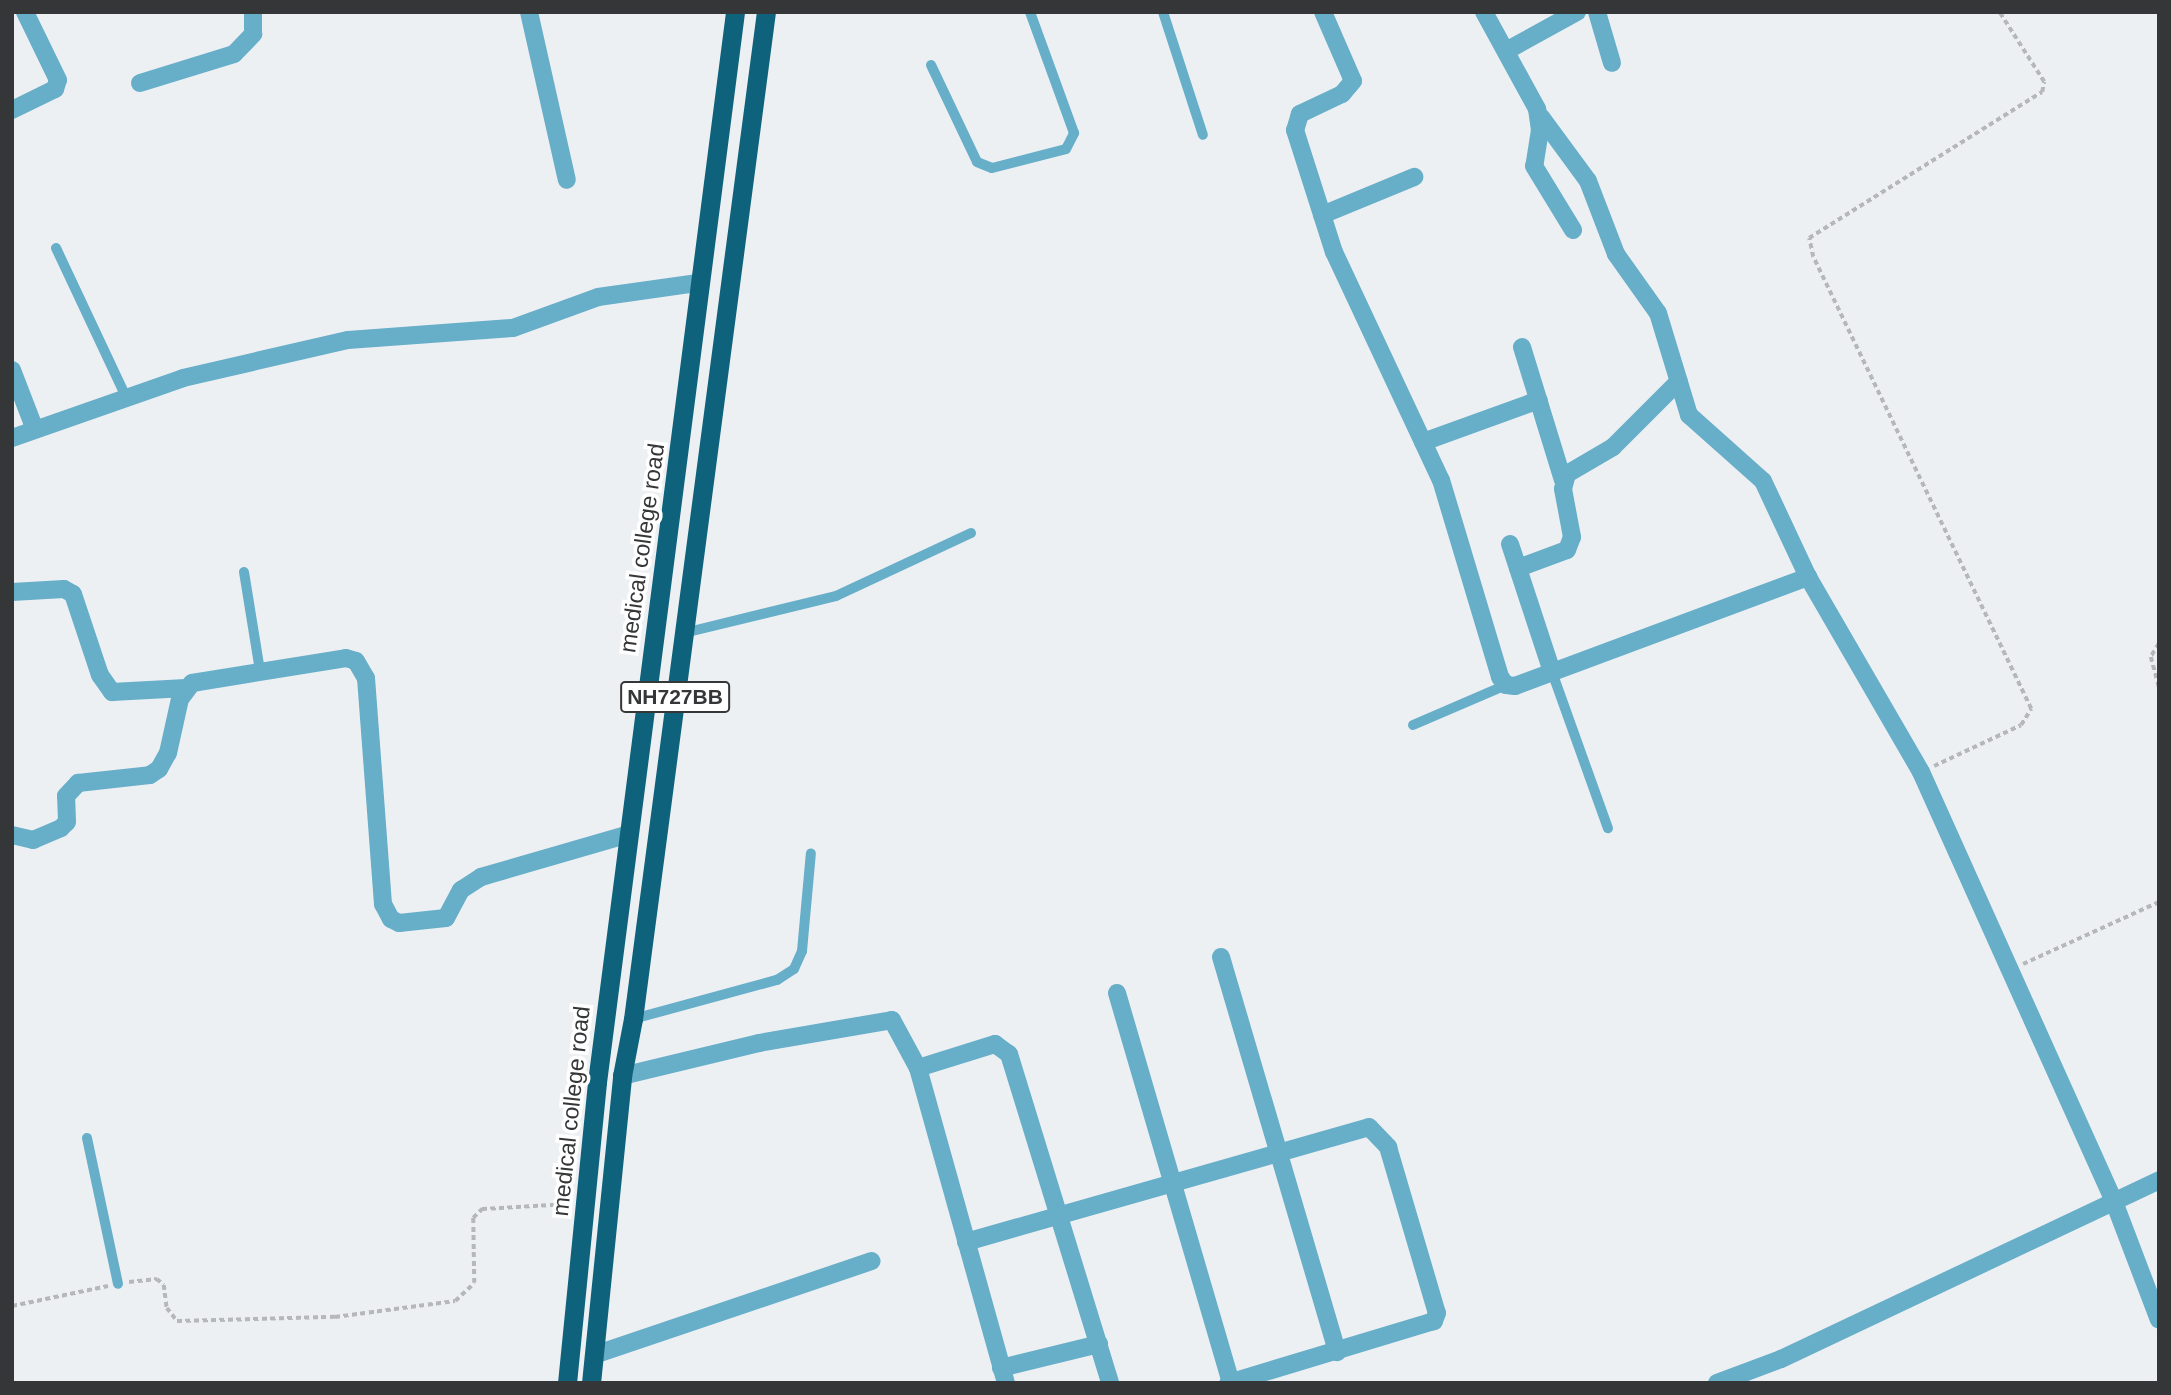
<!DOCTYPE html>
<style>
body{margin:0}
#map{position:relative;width:2171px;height:1395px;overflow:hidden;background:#edf0f3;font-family:Helvetica,sans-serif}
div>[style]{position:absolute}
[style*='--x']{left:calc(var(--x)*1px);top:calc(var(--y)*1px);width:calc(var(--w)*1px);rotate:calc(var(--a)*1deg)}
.path>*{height:3.5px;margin-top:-1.75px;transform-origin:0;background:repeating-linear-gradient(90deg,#b5b7b9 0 5px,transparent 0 8.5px)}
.service>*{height:10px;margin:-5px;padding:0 5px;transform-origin:5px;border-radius:5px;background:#67aec9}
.minor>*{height:18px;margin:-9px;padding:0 9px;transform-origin:9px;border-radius:9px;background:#67aec9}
.trunk>*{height:19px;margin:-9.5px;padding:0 9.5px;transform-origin:9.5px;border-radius:9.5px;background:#0f627b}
span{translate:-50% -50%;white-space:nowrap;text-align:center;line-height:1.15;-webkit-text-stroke:7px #fff;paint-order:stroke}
.shield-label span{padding:2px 5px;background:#fff;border:2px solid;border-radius:5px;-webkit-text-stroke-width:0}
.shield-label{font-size:21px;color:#353637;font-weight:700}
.street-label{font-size:23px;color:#353637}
.frame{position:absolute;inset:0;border:14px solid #353637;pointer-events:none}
</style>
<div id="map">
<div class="path">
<i style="--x:2159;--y:644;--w:15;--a:122"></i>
<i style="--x:2151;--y:657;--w:31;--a:75"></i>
<i style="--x:1934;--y:766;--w:96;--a:-25.2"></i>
<i style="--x:2021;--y:725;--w:19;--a:-58"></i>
<i style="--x:2031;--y:709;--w:502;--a:-115.75"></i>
<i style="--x:1813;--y:257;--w:19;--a:-102"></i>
<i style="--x:1809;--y:238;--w:275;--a:-32.1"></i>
<i style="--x:2042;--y:92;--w:10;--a:-79"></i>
<i style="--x:2044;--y:82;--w:83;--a:-122.7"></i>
<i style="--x:2023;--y:964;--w:149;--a:-24.5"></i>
<i style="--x:129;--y:1282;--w:28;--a:-6"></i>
<i style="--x:157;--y:1279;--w:9;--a:41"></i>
<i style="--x:164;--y:1285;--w:23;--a:83"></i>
<i style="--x:167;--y:1308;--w:16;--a:52"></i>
<i style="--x:177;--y:1321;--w:158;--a:-1.5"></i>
<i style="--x:335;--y:1317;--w:121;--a:-7.6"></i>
<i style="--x:455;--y:1301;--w:26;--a:-43"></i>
<i style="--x:474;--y:1283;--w:65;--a:-90.9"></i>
<i style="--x:473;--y:1218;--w:13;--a:-45"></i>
<i style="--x:482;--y:1209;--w:87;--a:-3.3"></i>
<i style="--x:12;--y:1306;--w:98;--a:-11.8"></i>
</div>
<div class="service">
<i style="--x:1163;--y:12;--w:129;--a:72"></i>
<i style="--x:931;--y:65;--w:107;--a:64.6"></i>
<i style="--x:977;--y:162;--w:16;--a:22"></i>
<i style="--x:992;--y:168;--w:76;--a:-14.4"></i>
<i style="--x:1066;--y:149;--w:18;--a:-63"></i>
<i style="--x:1074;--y:133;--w:129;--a:-110"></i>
<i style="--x:56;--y:248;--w:165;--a:64.8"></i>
<i style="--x:244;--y:572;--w:100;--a:80.8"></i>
<i style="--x:684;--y:633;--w:156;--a:-13.7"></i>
<i style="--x:836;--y:596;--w:149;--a:-25"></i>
<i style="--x:1552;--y:672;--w:166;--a:70.3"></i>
<i style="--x:1413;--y:725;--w:101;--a:-23.3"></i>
<i style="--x:633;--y:1019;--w:149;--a:-15.2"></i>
<i style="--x:777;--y:980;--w:20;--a:-33"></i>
<i style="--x:794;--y:969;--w:20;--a:-66"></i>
<i style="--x:802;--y:951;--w:98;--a:-84.8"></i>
<i style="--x:87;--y:1138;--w:149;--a:78"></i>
</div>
<div class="minor">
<i style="--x:529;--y:12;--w:172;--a:77.3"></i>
<i style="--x:1323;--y:12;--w:75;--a:66.5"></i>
<i style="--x:1353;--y:81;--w:17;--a:130"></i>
<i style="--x:1342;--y:94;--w:47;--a:154.5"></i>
<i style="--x:1300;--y:114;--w:17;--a:107"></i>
<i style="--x:1295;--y:130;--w:128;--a:72.3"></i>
<i style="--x:1334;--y:252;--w:252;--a:64.9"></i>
<i style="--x:1441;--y:480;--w:206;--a:73.3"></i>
<i style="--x:1500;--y:677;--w:10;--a:53"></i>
<i style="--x:1506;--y:685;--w:9;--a:6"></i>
<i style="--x:1515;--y:686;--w:313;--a:-20.4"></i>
<i style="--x:1484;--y:12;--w:111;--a:61.3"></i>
<i style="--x:1537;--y:109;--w:21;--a:82"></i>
<i style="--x:1540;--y:130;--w:36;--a:99"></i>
<i style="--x:1534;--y:166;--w:75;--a:58.6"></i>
<i style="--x:1597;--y:12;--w:53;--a:73.6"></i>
<i style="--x:1506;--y:51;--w:81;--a:-28.8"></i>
<i style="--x:140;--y:83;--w:98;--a:-17.1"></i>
<i style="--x:234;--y:54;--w:28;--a:-46"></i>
<i style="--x:253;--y:34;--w:22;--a:-90"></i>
<i style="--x:12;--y:110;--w:48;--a:-26"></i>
<i style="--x:55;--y:89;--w:9;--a:-72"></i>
<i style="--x:58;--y:80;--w:76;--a:-115.9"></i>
<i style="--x:1541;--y:117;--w:79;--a:53.7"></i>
<i style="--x:1588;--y:181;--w:78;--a:69"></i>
<i style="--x:1616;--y:254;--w:72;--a:54.6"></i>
<i style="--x:1658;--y:313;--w:107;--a:73.1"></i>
<i style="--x:1689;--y:415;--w:99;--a:41.7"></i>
<i style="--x:1763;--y:481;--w:106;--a:64.9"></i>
<i style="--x:1808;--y:577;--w:225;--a:59.9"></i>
<i style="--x:1921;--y:772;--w:468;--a:65.8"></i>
<i style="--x:2113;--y:1199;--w:129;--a:69.2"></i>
<i style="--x:1322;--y:215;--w:100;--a:-22.4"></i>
<i style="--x:1522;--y:347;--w:139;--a:72.9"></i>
<i style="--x:12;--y:370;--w:61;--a:68.9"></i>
<i style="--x:12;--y:438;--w:181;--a:-19.3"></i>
<i style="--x:183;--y:378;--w:169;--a:-13"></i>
<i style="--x:348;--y:340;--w:165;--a:-4.2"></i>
<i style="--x:513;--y:328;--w:90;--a:-20"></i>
<i style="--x:598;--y:297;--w:101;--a:-8"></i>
<i style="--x:1423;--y:442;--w:123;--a:-19.9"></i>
<i style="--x:1510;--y:544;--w:135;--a:71.8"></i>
<i style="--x:1518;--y:568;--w:52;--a:-20.2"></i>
<i style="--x:1567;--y:550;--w:14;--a:-69"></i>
<i style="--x:1572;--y:537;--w:49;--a:-100.6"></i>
<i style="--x:1563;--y:489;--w:16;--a:-75"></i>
<i style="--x:1567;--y:474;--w:53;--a:-30.4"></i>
<i style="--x:1613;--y:447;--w:93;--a:-45"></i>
<i style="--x:12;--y:592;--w:52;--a:-3.3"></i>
<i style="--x:64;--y:589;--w:10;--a:29"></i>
<i style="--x:73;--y:594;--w:85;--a:71.6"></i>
<i style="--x:100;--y:675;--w:21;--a:55"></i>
<i style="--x:112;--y:692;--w:74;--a:-3.1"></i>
<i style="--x:12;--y:835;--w:22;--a:13"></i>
<i style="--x:33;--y:840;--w:30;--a:-23"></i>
<i style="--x:61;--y:828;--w:8;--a:-45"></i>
<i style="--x:67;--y:822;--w:26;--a:-92"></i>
<i style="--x:66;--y:796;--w:18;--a:-47"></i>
<i style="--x:78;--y:783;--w:72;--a:-6.3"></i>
<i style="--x:150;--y:775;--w:11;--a:-34"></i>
<i style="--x:159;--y:769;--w:18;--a:-61"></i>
<i style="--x:168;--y:753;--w:55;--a:-77.5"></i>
<i style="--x:180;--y:699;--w:20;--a:-53"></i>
<i style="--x:192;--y:683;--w:156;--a:-9.2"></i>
<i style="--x:346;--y:658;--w:10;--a:17"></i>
<i style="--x:356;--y:661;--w:20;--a:60"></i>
<i style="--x:366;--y:678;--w:227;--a:85.7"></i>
<i style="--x:383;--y:904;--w:17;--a:62"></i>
<i style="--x:391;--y:919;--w:9;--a:27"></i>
<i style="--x:399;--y:923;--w:47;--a:-6.1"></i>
<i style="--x:446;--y:918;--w:32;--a:-62"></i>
<i style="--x:461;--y:890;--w:24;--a:-33"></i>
<i style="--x:481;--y:877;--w:154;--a:-16.2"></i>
<i style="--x:1221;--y:957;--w:412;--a:73.6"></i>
<i style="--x:1117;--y:993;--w:405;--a:73.7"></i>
<i style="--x:918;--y:1068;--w:81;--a:-17.3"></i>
<i style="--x:995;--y:1044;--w:17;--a:36"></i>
<i style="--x:1009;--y:1054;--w:344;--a:72.9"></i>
<i style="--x:622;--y:1076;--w:141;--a:-13.5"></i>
<i style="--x:759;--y:1043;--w:135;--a:-9.8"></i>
<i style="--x:892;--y:1020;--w:55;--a:61.6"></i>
<i style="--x:918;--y:1068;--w:327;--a:74.4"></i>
<i style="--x:966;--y:1242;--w:419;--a:-15.9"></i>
<i style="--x:1369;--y:1127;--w:28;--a:46"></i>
<i style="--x:1388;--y:1147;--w:173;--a:73.6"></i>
<i style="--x:1437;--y:1313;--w:9;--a:111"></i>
<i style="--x:1434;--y:1321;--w:215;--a:163.2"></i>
<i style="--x:594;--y:1355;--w:293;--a:-18.7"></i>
<i style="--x:1001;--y:1368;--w:101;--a:-13.8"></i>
<i style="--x:1717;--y:1383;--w:68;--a:-20.6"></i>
<i style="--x:1781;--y:1359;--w:418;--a:-25.3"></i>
</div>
<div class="trunk">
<i style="--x:567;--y:1383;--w:302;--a:-84.3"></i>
<i style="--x:597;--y:1082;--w:1079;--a:-82.65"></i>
<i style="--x:591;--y:1383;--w:309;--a:-84.2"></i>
<i style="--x:622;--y:1076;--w:58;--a:-79.1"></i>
<i style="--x:633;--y:1019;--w:1016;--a:-82.48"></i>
</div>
<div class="shield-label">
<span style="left:675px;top:697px">NH727BB</span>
</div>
<div class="street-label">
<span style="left:642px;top:548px;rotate:-82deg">medical college road</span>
<span style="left:571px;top:1111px;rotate:-84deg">medical college road</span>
</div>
<div class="frame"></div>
</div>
